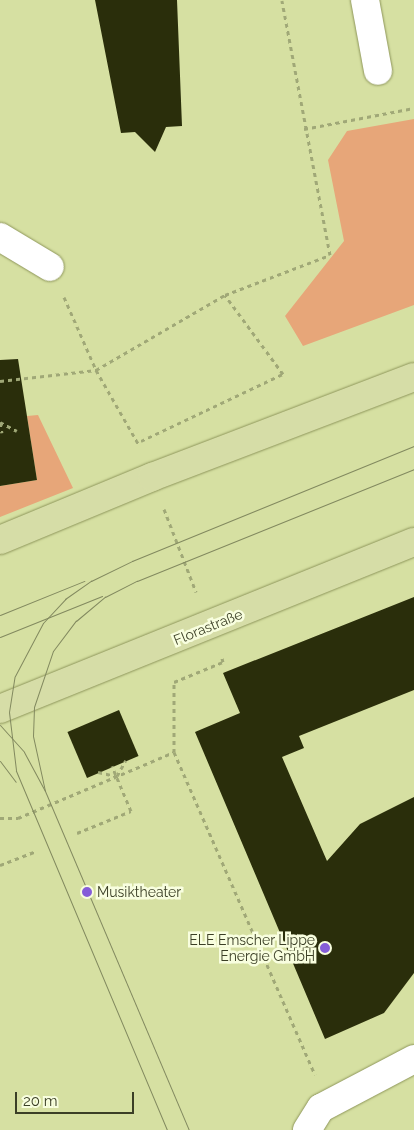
<!DOCTYPE html>
<meta charset="utf-8">
<style>
body{margin:0}
#map{position:relative;width:414px;height:1130px;overflow:hidden;background:#d6e0a2;font-family:Raleway,sans-serif}
div>[style]{position:absolute}
[style*='--x']{left:calc(var(--x)*1px);top:calc(var(--y)*1px);width:calc(var(--w)*1px);rotate:calc(var(--a)*1deg)}
.green>*{inset:0;background:#e7a679}
.building>*{inset:0;background:#2a2e0b;transform-origin:0 0}
.path>*{height:3px;margin-top:-1.5px;transform-origin:0;background:repeating-linear-gradient(90deg,#a0a877 0 4px,transparent 0 8px)}
.roads{filter:drop-shadow(0 0 1px #8e965b) drop-shadow(0 0 1px #8e965b)}
.minor>*{height:28px;margin:-14px;padding:0 14px;transform-origin:14px;border-radius:14px;background:#fff}
.major>*{height:28px;margin:-14px;padding:0 14px;transform-origin:14px;border-radius:14px;background:#d6dda7}
.tram>*{height:1px;margin:-0.5px;padding:0 0.5px;transform-origin:0.5px;border-radius:0.5px;background:#82895f}
.dots>*{width:14px;height:14px;translate:-50% -50%;box-sizing:border-box;border:2px solid #f8fedf;border-radius:50%}
span{translate:-50% -50%;white-space:nowrap;text-align:center;line-height:1.15;-webkit-text-stroke:5px #f8fedf;paint-order:stroke}
.street-label{font-size:14px;color:#3b3f26}
.poi-label{font-size:14px;color:#3b3f26}
.left{translate:0 -50%;text-align:left}
.right{translate:-100% -50%;text-align:right}
.scale{position:absolute;left:15px;top:1092px;width:119px;height:22px;box-sizing:border-box;border:2px solid #3b3f26;border-top:0;padding-left:6px;font-size:15px;line-height:18px;white-space:nowrap;color:#3b3f26;-webkit-text-stroke:4px #f8fedf;paint-order:stroke}
</style>
<div id="map">
<div class="green">
<i style="clip-path:polygon(414px 119px,414px 305px,303px 346px,285px 316px,344px 241px,328px 160px,347px 131px)"></i>
<i style="clip-path:polygon(38px 415px,73px 488px,0 517px,0 486px,37px 480px,27px 416px)"></i>
</div>
<div class="building">
<i style="clip-path:polygon(95px 0,177px 0,182px 126px,166px 127px,155px 152px,135px 132px,121px 133px)"></i>
<i style="clip-path:polygon(18px 359px,37px 480px,0 486px,0 360px)"></i>
<i style="clip-path:polygon(414px 597px,414px 690px,299px 736px,304px 748px,282px 757px,327px 861px,360px 824px,414px 797px,414px 973px,384px 1013px,325px 1039px,195px 732px,240px 713px,223px 673px)"></i>
<i style="left:119px;top:710px;width:50px;height:56px;rotate:67deg"></i>
</div>
<div class="path">
<i style="--x:304;--y:129;--w:112;--a:-10.8"></i>
<i style="--x:64;--y:297;--w:80;--a:66.3"></i>
<i style="--x:96;--y:370;--w:86;--a:60.2"></i>
<i style="--x:0;--y:381;--w:97;--a:-6.5"></i>
<i style="--x:96;--y:370;--w:149;--a:-30.2"></i>
<i style="--x:225;--y:295;--w:112;--a:-20.9"></i>
<i style="--x:330;--y:255;--w:259;--a:-100.7"></i>
<i style="--x:0;--y:422;--w:19;--a:28"></i>
<i style="--x:0;--y:423;--w:10;--a:79"></i>
<i style="--x:141;--y:441;--w:157;--a:-25.3"></i>
<i style="--x:283;--y:374;--w:98;--a:-126.3"></i>
<i style="--x:164;--y:509;--w:89;--a:68.9"></i>
<i style="--x:174;--y:752;--w:70;--a:-90"></i>
<i style="--x:174;--y:682;--w:53;--a:-22.2"></i>
<i style="--x:223;--y:662;--w:4;--a:-104"></i>
<i style="--x:98;--y:772;--w:18;--a:13"></i>
<i style="--x:117;--y:776;--w:18;--a:-61"></i>
<i style="--x:0;--y:818;--w:18;--a:0"></i>
<i style="--x:18;--y:818;--w:169;--a:-22.9"></i>
<i style="--x:174;--y:752;--w:352;--a:66.4"></i>
<i style="--x:77;--y:833;--w:58;--a:-22.2"></i>
<i style="--x:131;--y:811;--w:49;--a:-112.9"></i>
<i style="--x:0;--y:865;--w:39;--a:-21"></i>
</div>
<div class="roads">
<div class="minor">
<i style="--x:365;--y:0;--w:72;--a:79.6"></i>
<i style="--x:0;--y:237;--w:58;--a:31"></i>
<i style="--x:307;--y:1130;--w:26;--a:-58"></i>
<i style="--x:321;--y:1108;--w:105;--a:-27.8"></i>
</div>
<div class="major">
<i style="--x:0;--y:540;--w:165;--a:-22.5"></i>
<i style="--x:152;--y:477;--w:280;--a:-20.9"></i>
<i style="--x:0;--y:709;--w:446;--a:-22"></i>
</div>
</div>
<div class="tram">
<i style="--x:0;--y:615;--w:91;--a:-22"></i>
<i style="--x:0;--y:637;--w:110;--a:-21.9"></i>
<i style="--x:0;--y:725;--w:36;--a:48"></i>
<i style="--x:24;--y:752;--w:44;--a:61.7"></i>
<i style="--x:45;--y:791;--w:368;--a:67"></i>
<i style="--x:0;--y:761;--w:26;--a:53"></i>
<i style="--x:45;--y:791;--w:56;--a:-102.3"></i>
<i style="--x:33;--y:736;--w:29;--a:-88"></i>
<i style="--x:34;--y:707;--w:59;--a:-71.3"></i>
<i style="--x:53;--y:651;--w:38;--a:-53"></i>
<i style="--x:76;--y:621;--w:38;--a:-40"></i>
<i style="--x:105;--y:597;--w:36;--a:-27"></i>
<i style="--x:137;--y:581;--w:299;--a:-22"></i>
<i style="--x:167;--y:1130;--w:390;--a:-112.8"></i>
<i style="--x:16;--y:770;--w:58;--a:-96.9"></i>
<i style="--x:9;--y:712;--w:36;--a:-81"></i>
<i style="--x:15;--y:676;--w:60;--a:-62.2"></i>
<i style="--x:43;--y:623;--w:33;--a:-47"></i>
<i style="--x:65;--y:599;--w:32;--a:-35"></i>
<i style="--x:91;--y:581;--w:46;--a:-26"></i>
<i style="--x:132;--y:561;--w:305;--a:-22.2"></i>
</div>
<div class="dots">
<i style="left:87px;top:892px;background:#855dd8"></i>
<i style="left:325px;top:948px;background:#855dd8"></i>
</div>
<div class="street-label">
<span style="left:208px;top:627px;rotate:-22deg">Florastraße</span>
</div>
<div class="poi-label">
<span class="left" style="left:97px;top:892px">Musiktheater</span>
<span class="right" style="left:315px;top:948px">ELE Emscher Lippe<br>Energie GmbH</span>
</div>
<div class="scale">20 m</div>
</div>
